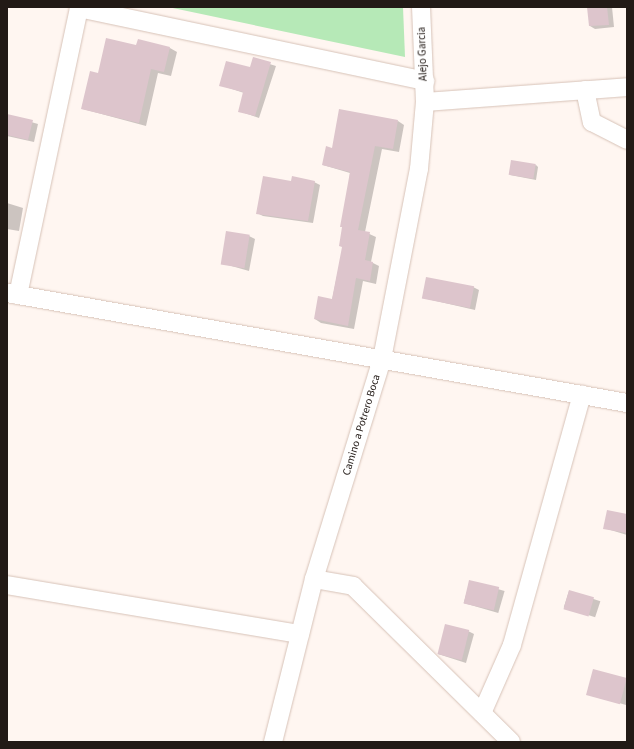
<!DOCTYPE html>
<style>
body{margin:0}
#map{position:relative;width:634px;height:749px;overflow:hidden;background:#fff6f1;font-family:"Source Sans 3",sans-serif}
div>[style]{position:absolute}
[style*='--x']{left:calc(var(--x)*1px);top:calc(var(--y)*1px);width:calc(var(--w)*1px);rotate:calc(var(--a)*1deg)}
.green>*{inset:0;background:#b6e9b7}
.shadow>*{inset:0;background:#0003;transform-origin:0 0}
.building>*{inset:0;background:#ddc5cc;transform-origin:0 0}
.roads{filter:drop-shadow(0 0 1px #d7c2b7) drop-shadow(0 0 1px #d7c2b7)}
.street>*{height:18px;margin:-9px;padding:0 9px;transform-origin:9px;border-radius:9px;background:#fff}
span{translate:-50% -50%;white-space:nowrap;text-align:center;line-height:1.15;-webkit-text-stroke:3px #fff;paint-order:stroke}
.street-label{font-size:11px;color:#221a16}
.frame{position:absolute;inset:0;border:8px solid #221a16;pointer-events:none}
</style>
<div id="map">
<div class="green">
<i style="clip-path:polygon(168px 7px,403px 7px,405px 57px)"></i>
</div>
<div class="shadow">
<i style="clip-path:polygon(588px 7px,612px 7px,614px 27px,595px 29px,590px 26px)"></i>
<i style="clip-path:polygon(170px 48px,177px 52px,171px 76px,158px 73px,146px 126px,83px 109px,98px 74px)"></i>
<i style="clip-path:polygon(253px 59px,276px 66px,259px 118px,239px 111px,244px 93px,220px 85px,251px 68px)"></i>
<i style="clip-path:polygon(7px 115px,38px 124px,34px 142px,7px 136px)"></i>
<i style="clip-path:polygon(398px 121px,404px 125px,399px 152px,382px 149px,365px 232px,376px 237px,371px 262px,379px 266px,376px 284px,363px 281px,354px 329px,321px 323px,315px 319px,332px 300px,343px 247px,350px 173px,323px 165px,333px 149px)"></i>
<i style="clip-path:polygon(536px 165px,538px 167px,536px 180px,510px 175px)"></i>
<i style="clip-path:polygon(292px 182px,314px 182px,320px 185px,313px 223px,263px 216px,257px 213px)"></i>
<i style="clip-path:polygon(7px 203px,23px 208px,19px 231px,7px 229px)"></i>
<i style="clip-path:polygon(249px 236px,255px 239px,249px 271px,221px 263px)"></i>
<i style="clip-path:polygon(473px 287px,479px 290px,475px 310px,423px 298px)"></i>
<i style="clip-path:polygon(627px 515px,627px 535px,604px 528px)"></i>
<i style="left:470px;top:581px;width:36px;height:23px;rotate:16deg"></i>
<i style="left:569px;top:591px;width:33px;height:17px;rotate:18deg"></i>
<i style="clip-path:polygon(468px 631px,474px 634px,466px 663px,438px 654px)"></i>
<i style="clip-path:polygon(626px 679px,626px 705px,588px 694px)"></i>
</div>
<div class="building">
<i style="clip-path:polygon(587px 7px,607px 7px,609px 25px,589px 26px)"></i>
<i style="clip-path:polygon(106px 38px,136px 45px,138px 39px,170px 47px,164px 72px,151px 69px,139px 123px,81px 109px,90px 71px,98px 73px)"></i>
<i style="clip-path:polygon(253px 57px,271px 62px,255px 116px,238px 112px,243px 92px,219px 86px,226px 61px,250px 67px)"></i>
<i style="clip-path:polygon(339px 109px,398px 120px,393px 149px,375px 146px,358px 230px,370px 232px,365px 260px,373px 262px,370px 281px,356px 278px,348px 326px,314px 319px,318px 296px,332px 299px,342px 247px,339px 246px,342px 227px,340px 227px,350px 172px,322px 165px,326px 146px,332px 148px)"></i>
<i style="clip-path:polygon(7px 114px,33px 120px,28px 140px,7px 135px)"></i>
<i style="left:511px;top:160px;width:25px;height:15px;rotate:9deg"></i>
<i style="clip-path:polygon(263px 176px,291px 181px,292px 176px,315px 181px,308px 221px,256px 214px)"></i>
<i style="left:226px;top:231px;width:24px;height:34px;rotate:9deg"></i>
<i style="left:426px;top:277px;width:49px;height:22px;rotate:11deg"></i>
<i style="clip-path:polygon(607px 510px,627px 514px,627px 533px,603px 529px)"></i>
<i style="left:469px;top:580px;width:31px;height:24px;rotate:13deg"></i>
<i style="left:569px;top:590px;width:26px;height:20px;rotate:16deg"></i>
<i style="left:445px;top:624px;width:25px;height:31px;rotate:14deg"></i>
<i style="left:593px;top:669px;width:35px;height:27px;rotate:15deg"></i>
</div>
<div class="roads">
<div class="street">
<i style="--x:79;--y:8;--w:354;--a:11.9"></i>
<i style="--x:585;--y:90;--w:33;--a:78"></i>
<i style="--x:592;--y:122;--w:39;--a:27"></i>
<i style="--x:425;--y:102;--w:203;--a:-4.2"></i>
<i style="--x:7;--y:293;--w:630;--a:10.06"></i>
<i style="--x:18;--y:295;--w:294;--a:-78"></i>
<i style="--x:314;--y:579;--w:40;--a:10"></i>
<i style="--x:353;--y:586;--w:222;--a:44.6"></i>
<i style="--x:7;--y:585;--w:297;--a:9.5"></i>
<i style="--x:482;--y:713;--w:74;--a:-66.2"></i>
<i style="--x:512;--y:645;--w:260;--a:-74.4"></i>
<i style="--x:273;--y:742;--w:168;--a:-75.9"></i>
<i style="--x:314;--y:579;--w:230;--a:-72.8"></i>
<i style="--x:382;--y:359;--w:194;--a:-79"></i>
<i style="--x:419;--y:169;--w:67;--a:-84.9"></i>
<i style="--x:425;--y:102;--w:95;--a:-92.4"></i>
</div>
</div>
<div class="street-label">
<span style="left:423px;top:54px;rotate:-92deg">Alejo Garcia</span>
<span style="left:362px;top:425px;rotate:-73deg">Camino a Potrero Boca</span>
</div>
<div class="frame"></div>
</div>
